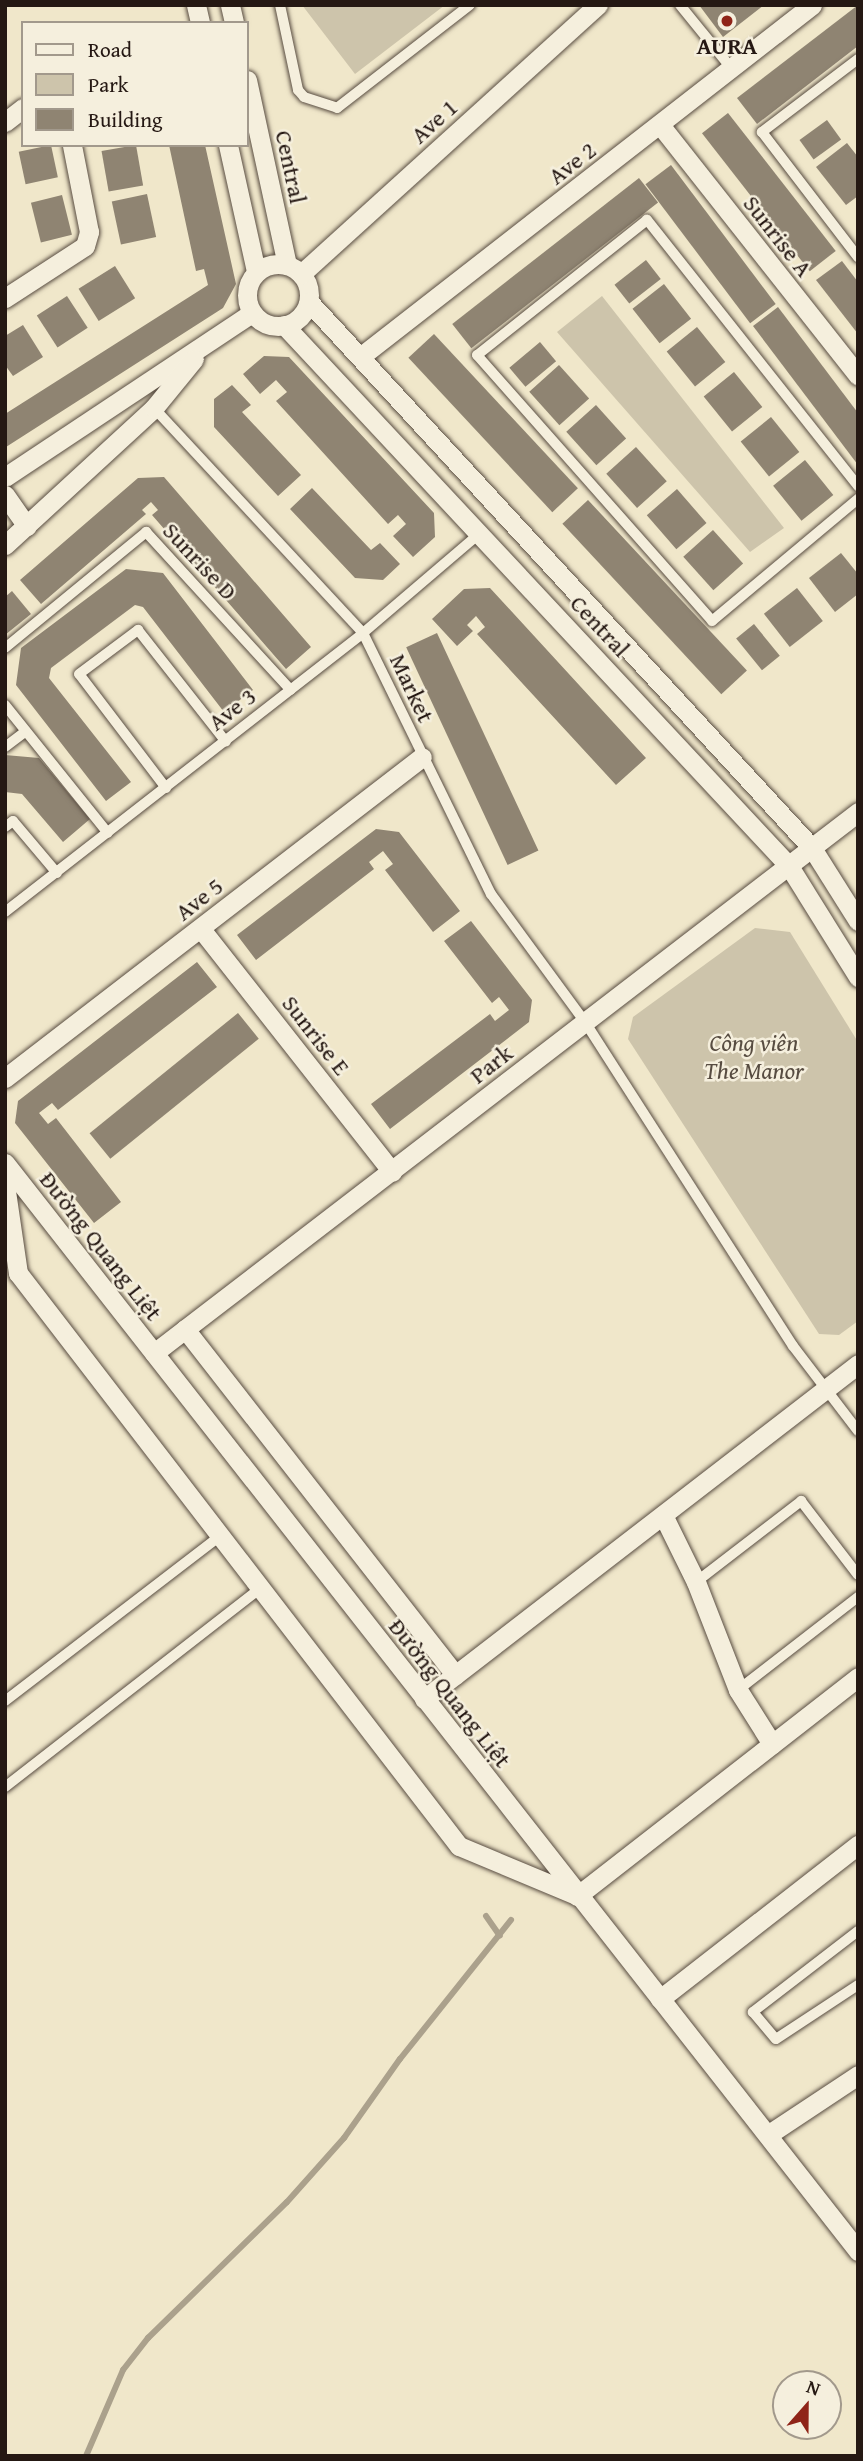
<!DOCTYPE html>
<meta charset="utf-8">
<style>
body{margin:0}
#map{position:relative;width:863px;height:2461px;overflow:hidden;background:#f0e7ca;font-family:"Gentium Book Plus",serif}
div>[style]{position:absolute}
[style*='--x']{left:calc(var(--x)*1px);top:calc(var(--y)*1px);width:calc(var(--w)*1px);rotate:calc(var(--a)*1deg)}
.green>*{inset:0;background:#cdc4ab}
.stream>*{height:6px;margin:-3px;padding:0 3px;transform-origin:3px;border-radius:3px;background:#aba18c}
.building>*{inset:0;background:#8f8472;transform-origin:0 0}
.roads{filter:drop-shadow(0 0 2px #584c41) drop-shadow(0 0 2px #584c41)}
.service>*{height:10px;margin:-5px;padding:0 5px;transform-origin:5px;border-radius:5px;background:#f5efdd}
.minor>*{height:19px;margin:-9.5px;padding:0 9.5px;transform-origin:9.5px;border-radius:9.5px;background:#f5efdd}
.minor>.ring{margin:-9.5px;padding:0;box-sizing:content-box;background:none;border:19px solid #f5efdd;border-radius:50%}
.dots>*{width:19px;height:19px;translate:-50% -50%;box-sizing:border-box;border:4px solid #f5efdd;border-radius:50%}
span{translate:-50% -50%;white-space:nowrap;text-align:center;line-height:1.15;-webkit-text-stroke:5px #f5efdd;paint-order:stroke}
.poi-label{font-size:24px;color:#251813;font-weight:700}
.street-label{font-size:24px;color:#251813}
.park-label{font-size:24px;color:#574c41;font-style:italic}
.frame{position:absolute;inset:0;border:7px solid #251813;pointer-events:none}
.legend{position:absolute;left:21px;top:21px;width:228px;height:126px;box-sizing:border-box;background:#f5efdd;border:2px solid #a2998c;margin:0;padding:9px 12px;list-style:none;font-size:21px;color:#251813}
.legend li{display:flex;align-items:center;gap:14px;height:35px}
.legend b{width:35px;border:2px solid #a2998c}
.north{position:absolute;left:772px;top:2370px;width:70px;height:70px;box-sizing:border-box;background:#f5efdd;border:2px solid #a2998c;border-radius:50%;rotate:21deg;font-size:19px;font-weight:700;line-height:28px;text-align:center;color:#251813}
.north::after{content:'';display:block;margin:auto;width:24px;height:32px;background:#8f2418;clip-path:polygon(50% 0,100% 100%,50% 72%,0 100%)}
</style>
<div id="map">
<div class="green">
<i style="clip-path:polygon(302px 5px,445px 5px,355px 74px)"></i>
<i style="clip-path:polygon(602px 296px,784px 528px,750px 552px,557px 332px)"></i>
<i style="clip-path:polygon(755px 928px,790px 932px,858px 1042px,858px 1321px,839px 1335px,819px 1334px,628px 1039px,633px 1017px)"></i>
</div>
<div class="stream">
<i style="--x:486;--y:1916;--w:24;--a:55"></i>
<i style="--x:86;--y:2456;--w:94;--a:-66.7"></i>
<i style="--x:123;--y:2370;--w:41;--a:-52"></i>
<i style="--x:148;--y:2338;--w:194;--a:-44.4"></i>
<i style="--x:287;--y:2202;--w:86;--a:-48.3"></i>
<i style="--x:344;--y:2138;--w:97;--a:-54.7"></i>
<i style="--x:400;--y:2059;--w:178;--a:-51.4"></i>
</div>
<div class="building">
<i style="clip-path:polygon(699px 5px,764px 5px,723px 37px)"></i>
<i style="clip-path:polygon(858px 5px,858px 46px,757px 124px,737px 98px)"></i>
<i style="left:728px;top:113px;width:175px;height:33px;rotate:52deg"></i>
<i style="left:827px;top:120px;width:24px;height:34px;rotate:54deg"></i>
<i style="clip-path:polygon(847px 143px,858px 157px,858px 196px,846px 205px,816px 167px)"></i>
<i style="left:51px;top:145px;width:33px;height:33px;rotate:78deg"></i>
<i style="left:136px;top:145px;width:41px;height:35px;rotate:80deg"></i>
<i style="clip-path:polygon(169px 145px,205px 145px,236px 284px,223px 308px,6px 447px,5px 414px,208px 285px,204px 269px,196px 271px)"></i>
<i style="left:671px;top:165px;width:174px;height:32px;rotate:53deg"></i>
<i style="left:639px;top:178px;width:31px;height:237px;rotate:52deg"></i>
<i style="left:147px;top:194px;width:44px;height:36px;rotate:78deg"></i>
<i style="left:62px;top:195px;width:41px;height:32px;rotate:76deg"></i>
<i style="left:646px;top:260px;width:24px;height:40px;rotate:52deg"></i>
<i style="clip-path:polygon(842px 261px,858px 282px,858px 334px,816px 280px)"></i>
<i style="left:115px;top:266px;width:38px;height:43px;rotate:58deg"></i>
<i style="left:664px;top:284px;width:44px;height:40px;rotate:52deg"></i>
<i style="left:67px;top:296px;width:38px;height:36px;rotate:57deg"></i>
<i style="clip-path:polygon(778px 307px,858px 413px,858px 465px,753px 326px)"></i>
<i style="clip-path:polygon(23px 325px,43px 357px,13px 376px,5px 365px,5px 336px)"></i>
<i style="left:697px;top:327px;width:45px;height:39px;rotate:51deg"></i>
<i style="left:434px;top:334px;width:211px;height:35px;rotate:47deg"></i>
<i style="left:540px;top:342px;width:25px;height:40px;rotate:50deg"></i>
<i style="clip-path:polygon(264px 356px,289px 357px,434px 513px,435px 537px,413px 557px,393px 536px,406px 524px,398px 515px,388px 524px,276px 401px,287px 392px,276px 380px,260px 394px,243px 374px)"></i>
<i style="left:559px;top:365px;width:45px;height:40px;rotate:48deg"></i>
<i style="left:734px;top:372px;width:45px;height:39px;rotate:51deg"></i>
<i style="clip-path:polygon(232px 385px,251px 405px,242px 412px,301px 475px,278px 496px,214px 427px,214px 399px)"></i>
<i style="left:596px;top:405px;width:45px;height:40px;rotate:48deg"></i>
<i style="left:771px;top:417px;width:45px;height:39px;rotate:51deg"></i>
<i style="left:636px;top:447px;width:46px;height:40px;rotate:48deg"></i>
<i style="left:805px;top:460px;width:45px;height:41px;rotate:51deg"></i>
<i style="clip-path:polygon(164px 477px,311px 647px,286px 669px,152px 515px,158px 510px,151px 502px,142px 510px,146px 514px,41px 604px,20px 580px,138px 478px)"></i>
<i style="clip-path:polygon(312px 488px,371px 550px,380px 543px,400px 564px,383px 580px,355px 578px,290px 509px)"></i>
<i style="left:677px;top:489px;width:45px;height:40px;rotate:49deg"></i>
<i style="left:588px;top:500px;width:233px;height:35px;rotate:47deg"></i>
<i style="left:713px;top:530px;width:45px;height:40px;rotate:48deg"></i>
<i style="clip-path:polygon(841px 553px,858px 574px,858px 594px,835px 612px,809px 578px)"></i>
<i style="clip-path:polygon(126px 569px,163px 573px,253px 690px,224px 712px,143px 607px,135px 605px,51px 668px,49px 678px,131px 782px,106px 801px,16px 685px,21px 648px)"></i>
<i style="clip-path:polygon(490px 588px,646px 758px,616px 785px,477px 634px,485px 627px,476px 616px,467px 625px,473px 631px,457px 646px,432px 619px,464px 589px)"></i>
<i style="left:797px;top:588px;width:42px;height:42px;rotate:52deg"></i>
<i style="clip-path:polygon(12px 591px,31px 614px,5px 635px,5px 597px)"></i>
<i style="left:754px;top:624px;width:41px;height:23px;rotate:51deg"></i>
<i style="left:437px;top:633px;width:240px;height:34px;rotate:65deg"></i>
<i style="clip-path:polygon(5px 755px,39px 758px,90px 819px,63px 842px,22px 794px,5px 792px)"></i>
<i style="clip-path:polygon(376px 829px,399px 832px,460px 911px,433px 932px,385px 870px,393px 864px,383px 851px,369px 862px,374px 869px,256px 960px,237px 935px)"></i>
<i style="clip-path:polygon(471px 921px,532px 1000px,529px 1022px,390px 1129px,371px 1104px,490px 1014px,495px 1021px,509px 1010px,499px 997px,492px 1003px,444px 941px)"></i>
<i style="clip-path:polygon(197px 962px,217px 987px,58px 1110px,52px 1103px,39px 1113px,48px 1124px,56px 1118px,121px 1202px,94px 1223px,15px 1123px,18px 1101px)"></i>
<i style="left:238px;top:1013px;width:33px;height:191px;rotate:51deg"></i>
</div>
<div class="roads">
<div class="service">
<i style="--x:280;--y:5;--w:87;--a:78"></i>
<i style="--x:298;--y:90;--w:9;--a:49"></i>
<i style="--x:304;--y:97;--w:35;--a:18"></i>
<i style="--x:337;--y:108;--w:168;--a:-37.8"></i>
<i style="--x:680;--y:5;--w:82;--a:50.9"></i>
<i style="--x:858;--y:59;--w:121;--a:142.8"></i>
<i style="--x:762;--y:132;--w:158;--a:52.5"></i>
<i style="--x:154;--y:408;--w:307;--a:47.1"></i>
<i style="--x:363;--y:633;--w:291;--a:63.9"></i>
<i style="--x:491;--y:894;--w:159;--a:53.7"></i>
<i style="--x:585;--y:1022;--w:385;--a:57.3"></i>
<i style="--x:793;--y:1346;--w:107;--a:52.6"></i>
<i style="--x:858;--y:486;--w:340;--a:-128.4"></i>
<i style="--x:647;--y:220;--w:217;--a:141.5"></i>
<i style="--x:477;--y:355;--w:355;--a:48.5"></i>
<i style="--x:712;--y:621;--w:190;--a:-39.9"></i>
<i style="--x:5;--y:648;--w:183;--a:-39.4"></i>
<i style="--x:146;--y:532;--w:214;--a:47.5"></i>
<i style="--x:5;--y:705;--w:164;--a:51.2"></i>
<i style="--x:5;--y:747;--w:26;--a:-37"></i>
<i style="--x:166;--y:788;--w:143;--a:-127.3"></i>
<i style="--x:79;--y:674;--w:74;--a:-36.7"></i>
<i style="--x:138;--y:630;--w:142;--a:51.8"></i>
<i style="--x:5;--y:827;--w:10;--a:-37"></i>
<i style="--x:13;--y:821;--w:68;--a:49.8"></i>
<i style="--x:5;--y:912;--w:454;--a:-37.9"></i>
<i style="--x:363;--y:633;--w:154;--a:-40.5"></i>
<i style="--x:696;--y:1582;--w:133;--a:-37.6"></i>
<i style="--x:801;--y:1501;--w:93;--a:52.4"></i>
<i style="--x:738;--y:1690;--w:152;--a:-37.8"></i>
<i style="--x:5;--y:1701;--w:271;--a:-37.5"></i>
<i style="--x:5;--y:1787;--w:324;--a:-37.9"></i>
<i style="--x:858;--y:1931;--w:133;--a:142.4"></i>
<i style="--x:753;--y:2012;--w:35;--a:50"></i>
<i style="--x:776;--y:2039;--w:98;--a:-33.4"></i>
</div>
<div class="minor">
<i style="--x:196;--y:5;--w:18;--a:77"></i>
<i style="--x:230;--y:5;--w:18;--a:77"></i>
<i style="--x:247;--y:80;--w:189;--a:77.8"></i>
<i style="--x:5;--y:122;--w:23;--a:-38"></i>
<i style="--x:661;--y:126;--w:318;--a:51.7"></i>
<i style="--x:228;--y:145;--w:129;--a:77.5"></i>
<i class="ring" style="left:247px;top:264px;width:43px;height:43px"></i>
<i style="--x:301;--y:274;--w:401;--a:-42.2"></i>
<i style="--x:5;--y:298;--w:95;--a:-33"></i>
<i style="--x:85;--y:246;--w:15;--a:-74"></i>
<i style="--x:89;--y:232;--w:89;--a:-101.1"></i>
<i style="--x:309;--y:302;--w:742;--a:47.35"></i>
<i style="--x:812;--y:848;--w:86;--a:57.8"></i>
<i style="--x:284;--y:325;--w:740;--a:46.97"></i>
<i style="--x:789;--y:866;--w:131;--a:58.1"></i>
<i style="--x:360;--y:357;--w:573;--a:-37.91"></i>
<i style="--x:5;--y:477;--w:296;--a:-33.6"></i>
<i style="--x:5;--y:495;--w:38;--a:55"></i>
<i style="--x:5;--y:545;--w:202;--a:-42.6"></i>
<i style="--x:154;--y:408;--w:63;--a:-50.8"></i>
<i style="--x:201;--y:929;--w:309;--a:51.8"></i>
<i style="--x:5;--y:1078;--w:526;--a:-37.59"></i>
<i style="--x:5;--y:1163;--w:1383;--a:51.9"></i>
<i style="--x:5;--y:1184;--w:90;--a:81.7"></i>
<i style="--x:18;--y:1273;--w:723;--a:52.42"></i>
<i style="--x:459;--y:1846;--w:127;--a:22.7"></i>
<i style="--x:185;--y:1329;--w:439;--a:52"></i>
<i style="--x:154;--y:1353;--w:888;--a:-37.54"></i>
<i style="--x:663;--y:1515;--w:75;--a:63.8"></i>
<i style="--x:696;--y:1582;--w:116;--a:68.7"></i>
<i style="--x:738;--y:1690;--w:64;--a:57.8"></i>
<i style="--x:424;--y:1699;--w:548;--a:-37.66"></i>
<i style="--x:577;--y:1896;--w:356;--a:-37.9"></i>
<i style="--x:660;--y:1999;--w:251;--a:-37.9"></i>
<i style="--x:769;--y:2134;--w:107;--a:-33.5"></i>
</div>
</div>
<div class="dots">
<i style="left:727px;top:21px;background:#8f2418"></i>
</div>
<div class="poi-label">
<span style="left:727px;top:46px">AURA</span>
</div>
<div class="street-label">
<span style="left:434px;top:121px;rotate:-42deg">Ave 1</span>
<span style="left:572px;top:163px;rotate:-38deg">Ave 2</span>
<span style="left:291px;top:167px;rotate:78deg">Central</span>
<span style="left:778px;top:236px;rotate:52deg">Sunrise A</span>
<span style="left:200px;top:561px;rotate:47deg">Sunrise D</span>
<span style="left:600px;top:626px;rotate:47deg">Central</span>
<span style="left:412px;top:688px;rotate:65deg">Market</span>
<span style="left:232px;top:709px;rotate:-38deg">Ave 3</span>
<span style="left:199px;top:899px;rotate:-38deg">Ave 5</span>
<span style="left:316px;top:1035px;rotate:52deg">Sunrise E</span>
<span style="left:491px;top:1064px;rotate:-38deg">Park</span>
<span style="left:101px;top:1246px;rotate:52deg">Đường Quang Liệt</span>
<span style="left:450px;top:1693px;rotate:52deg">Đường Quang Liệt</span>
</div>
<div class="park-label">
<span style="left:754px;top:1057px">Công viên<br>The Manor</span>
</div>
<div class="frame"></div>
<ul class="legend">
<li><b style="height:9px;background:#f5efdd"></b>Road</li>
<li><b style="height:19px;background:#cdc4ab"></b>Park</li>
<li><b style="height:19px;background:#8f8472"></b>Building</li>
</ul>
<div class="north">N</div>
</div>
